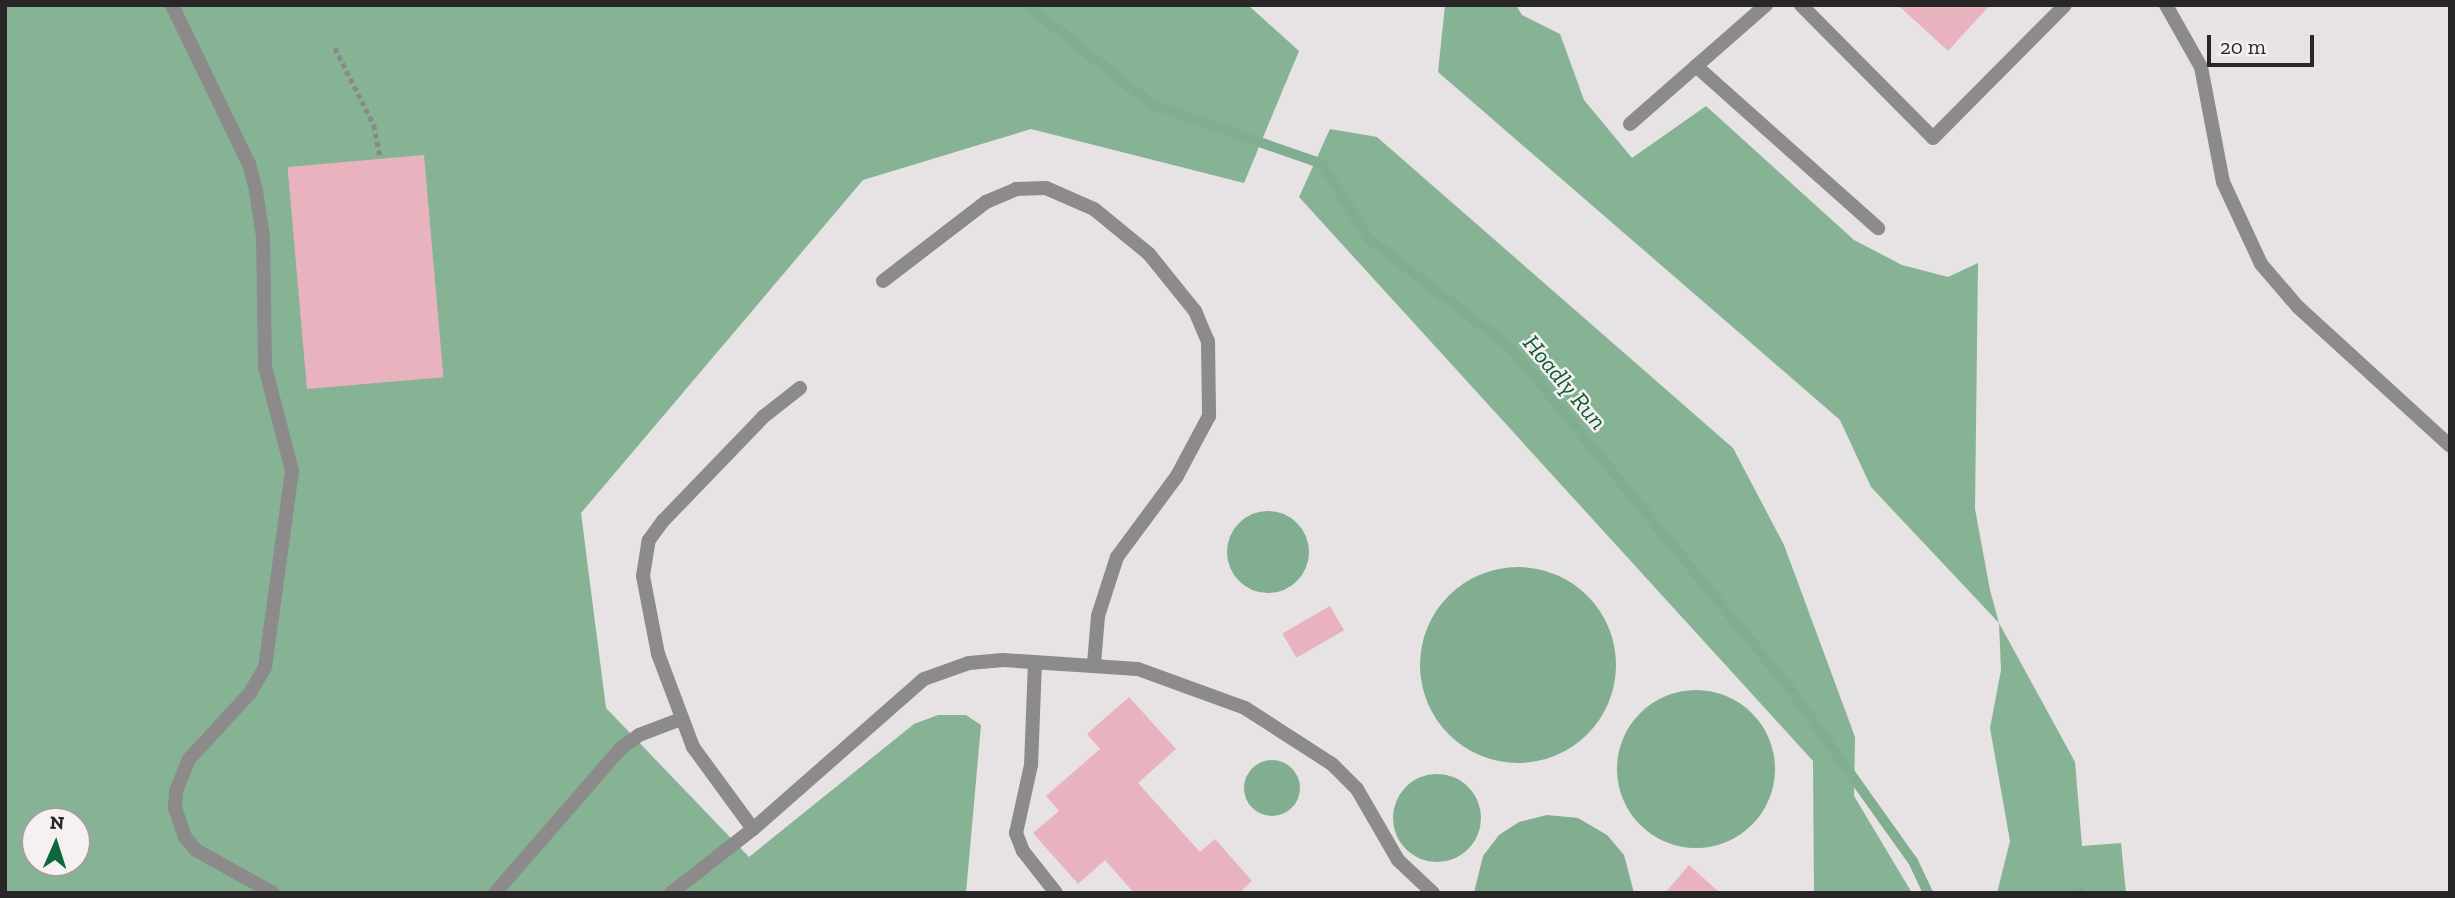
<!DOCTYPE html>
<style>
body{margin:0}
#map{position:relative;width:2455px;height:898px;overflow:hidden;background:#e7e2e3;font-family:"Zilla Slab",serif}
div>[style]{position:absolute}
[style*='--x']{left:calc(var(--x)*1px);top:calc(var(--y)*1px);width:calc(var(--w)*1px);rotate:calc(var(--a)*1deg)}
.forest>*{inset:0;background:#85b394}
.water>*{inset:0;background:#81ae90}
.round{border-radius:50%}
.stream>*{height:10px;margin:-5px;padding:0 5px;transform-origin:5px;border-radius:5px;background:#81ae90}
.building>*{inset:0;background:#e9b2bf;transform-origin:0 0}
.path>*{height:4.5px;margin-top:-2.25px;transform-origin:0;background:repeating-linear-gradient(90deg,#8c8889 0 5px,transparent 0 8.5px)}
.lane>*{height:14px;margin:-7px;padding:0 7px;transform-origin:7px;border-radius:7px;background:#8c8a8b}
span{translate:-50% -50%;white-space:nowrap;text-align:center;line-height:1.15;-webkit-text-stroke:5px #f5f0f1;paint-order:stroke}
.water-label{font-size:24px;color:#0d5a34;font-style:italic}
.frame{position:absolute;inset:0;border:7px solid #282627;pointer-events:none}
.north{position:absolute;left:21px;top:807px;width:70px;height:70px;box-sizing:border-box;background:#f5f0f1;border:2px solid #a39fa0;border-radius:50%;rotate:3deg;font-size:19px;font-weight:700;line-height:28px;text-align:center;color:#282627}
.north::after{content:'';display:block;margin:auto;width:24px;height:32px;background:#0d693c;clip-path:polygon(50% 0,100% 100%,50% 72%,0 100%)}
.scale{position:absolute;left:2207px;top:35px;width:107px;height:32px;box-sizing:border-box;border:4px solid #282627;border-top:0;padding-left:9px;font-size:21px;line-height:24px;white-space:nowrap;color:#282627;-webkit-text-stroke:5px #f5f0f1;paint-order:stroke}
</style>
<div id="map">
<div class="forest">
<i style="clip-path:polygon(evenodd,5px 5px,1248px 5px,1299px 51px,1244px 183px,1031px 129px,863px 180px,581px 513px,606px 708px,749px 857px,914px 724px,938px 715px,966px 715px,981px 725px,966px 893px,5px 893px,5px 5px,35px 821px,77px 821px,77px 863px,35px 863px,35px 821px)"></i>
<i style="clip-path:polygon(1445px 5px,1516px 5px,1522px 15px,1560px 34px,1584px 100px,1632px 158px,1706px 106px,1854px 240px,1902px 265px,1948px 277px,1978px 263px,1975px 509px,1990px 590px,1999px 623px,2075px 762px,2082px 846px,2121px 843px,2126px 893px,1997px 893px,2010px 841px,1990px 728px,2001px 670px,1999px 623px,1871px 487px,1840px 420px,1438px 72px)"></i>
<i style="clip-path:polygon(1330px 129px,1377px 137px,1733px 448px,1784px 545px,1855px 737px,1854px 796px,1912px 893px,1814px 893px,1813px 761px,1299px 197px)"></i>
</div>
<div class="water">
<i class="round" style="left:1227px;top:511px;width:82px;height:82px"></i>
<i class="round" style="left:1420px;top:567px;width:196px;height:196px"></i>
<i class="round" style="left:1617px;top:690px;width:158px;height:158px"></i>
<i class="round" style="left:1244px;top:760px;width:56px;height:56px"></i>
<i class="round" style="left:1393px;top:774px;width:88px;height:88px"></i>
<i style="clip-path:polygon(1547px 815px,1578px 818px,1607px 835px,1624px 855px,1634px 893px,1474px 893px,1483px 856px,1499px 835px,1519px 822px)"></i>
</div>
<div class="stream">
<i style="--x:1027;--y:5;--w:159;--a:38.6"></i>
<i style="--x:1151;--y:104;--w:181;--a:19.3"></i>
<i style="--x:1322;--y:164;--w:89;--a:57.9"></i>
<i style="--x:1369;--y:239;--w:179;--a:37.5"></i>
<i style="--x:1511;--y:348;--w:437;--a:50.7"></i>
<i style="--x:1788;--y:686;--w:215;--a:54.5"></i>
<i style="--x:1913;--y:861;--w:35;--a:65"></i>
<i style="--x:2077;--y:893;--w:3;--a:-18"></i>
</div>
<div class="building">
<i style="clip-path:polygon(1898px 5px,1990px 5px,1948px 51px)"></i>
<i style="left:424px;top:155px;width:223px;height:137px;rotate:85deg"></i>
<i style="left:1330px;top:606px;width:28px;height:55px;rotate:60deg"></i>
<i style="clip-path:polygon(1129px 697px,1176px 749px,1138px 783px,1200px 852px,1215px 839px,1252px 881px,1239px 893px,1134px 893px,1105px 860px,1078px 884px,1033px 833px,1059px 811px,1046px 796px,1100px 749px,1087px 734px)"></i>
<i style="clip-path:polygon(1689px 865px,1720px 893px,1665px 893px)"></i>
</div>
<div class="path">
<i style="--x:335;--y:48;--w:86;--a:63.1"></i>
<i style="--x:374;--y:125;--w:33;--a:79"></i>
</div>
<div class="lane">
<i style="--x:172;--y:5;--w:177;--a:64.2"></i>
<i style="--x:249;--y:164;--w:28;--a:75"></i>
<i style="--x:256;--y:191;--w:46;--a:81.2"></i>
<i style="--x:263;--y:236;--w:131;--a:89.1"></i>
<i style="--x:265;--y:367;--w:107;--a:75.4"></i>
<i style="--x:292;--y:471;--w:198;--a:97.8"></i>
<i style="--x:265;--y:667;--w:30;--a:120"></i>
<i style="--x:250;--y:693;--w:90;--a:132.7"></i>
<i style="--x:189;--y:759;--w:35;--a:112"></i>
<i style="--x:176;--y:792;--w:16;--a:94"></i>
<i style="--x:175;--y:808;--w:31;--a:71"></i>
<i style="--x:185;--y:837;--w:17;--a:50"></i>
<i style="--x:196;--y:850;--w:88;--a:29.2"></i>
<i style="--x:1801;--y:5;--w:187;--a:45.2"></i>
<i style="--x:1933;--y:138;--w:187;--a:-45.2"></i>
<i style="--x:2166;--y:5;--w:71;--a:60.6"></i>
<i style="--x:2201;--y:67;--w:117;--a:79.2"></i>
<i style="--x:2223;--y:182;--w:90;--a:65.1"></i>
<i style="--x:2261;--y:264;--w:57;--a:49.3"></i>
<i style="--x:2298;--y:307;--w:206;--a:42.4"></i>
<i style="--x:1696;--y:66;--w:244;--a:41.7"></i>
<i style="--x:1630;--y:124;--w:181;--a:-41.2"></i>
<i style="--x:883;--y:281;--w:130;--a:-37.5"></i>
<i style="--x:986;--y:202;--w:33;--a:-23"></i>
<i style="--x:1016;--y:189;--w:30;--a:-2"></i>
<i style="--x:1046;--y:188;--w:52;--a:23.6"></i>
<i style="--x:1094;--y:209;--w:71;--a:39.3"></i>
<i style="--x:1149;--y:254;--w:73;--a:51.1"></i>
<i style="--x:1195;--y:311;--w:33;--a:67"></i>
<i style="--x:1208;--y:341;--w:75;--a:89.2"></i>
<i style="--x:1209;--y:416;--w:68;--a:118.1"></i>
<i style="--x:1177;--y:476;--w:101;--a:126.5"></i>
<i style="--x:1117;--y:557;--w:62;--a:107.9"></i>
<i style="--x:1098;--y:616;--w:48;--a:94.8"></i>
<i style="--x:1035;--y:662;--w:103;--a:92.2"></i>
<i style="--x:1031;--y:765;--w:70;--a:102.4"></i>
<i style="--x:1016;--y:833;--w:19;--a:69"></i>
<i style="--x:1023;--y:851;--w:53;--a:51.8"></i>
<i style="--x:753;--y:829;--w:102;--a:-126.2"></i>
<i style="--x:693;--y:747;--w:99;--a:-110.6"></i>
<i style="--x:658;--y:654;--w:79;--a:-100.9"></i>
<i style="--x:643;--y:576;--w:36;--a:-81"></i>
<i style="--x:649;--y:540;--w:24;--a:-54"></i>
<i style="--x:663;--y:521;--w:144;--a:-46.1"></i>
<i style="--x:763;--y:417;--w:47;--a:-38.1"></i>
<i style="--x:495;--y:893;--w:191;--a:-49"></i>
<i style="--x:620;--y:749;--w:24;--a:-36"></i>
<i style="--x:639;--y:735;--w:45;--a:-20.9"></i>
<i style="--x:671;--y:893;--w:104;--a:-38"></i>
<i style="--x:753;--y:829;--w:227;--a:-41.3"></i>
<i style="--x:924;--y:679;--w:48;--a:-19.6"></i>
<i style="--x:969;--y:663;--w:34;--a:-5"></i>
<i style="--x:1003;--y:660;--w:135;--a:3.8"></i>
<i style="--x:1138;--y:669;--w:114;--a:20"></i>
<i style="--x:1245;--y:708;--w:103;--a:32.8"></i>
<i style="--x:1332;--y:764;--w:35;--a:45"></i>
<i style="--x:1357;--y:789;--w:82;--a:60"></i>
<i style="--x:1398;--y:860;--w:48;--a:43.3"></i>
</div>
<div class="water-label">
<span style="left:1565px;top:382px;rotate:50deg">Hoadly Run</span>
</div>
<div class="frame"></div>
<div class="north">N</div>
<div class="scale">20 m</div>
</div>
